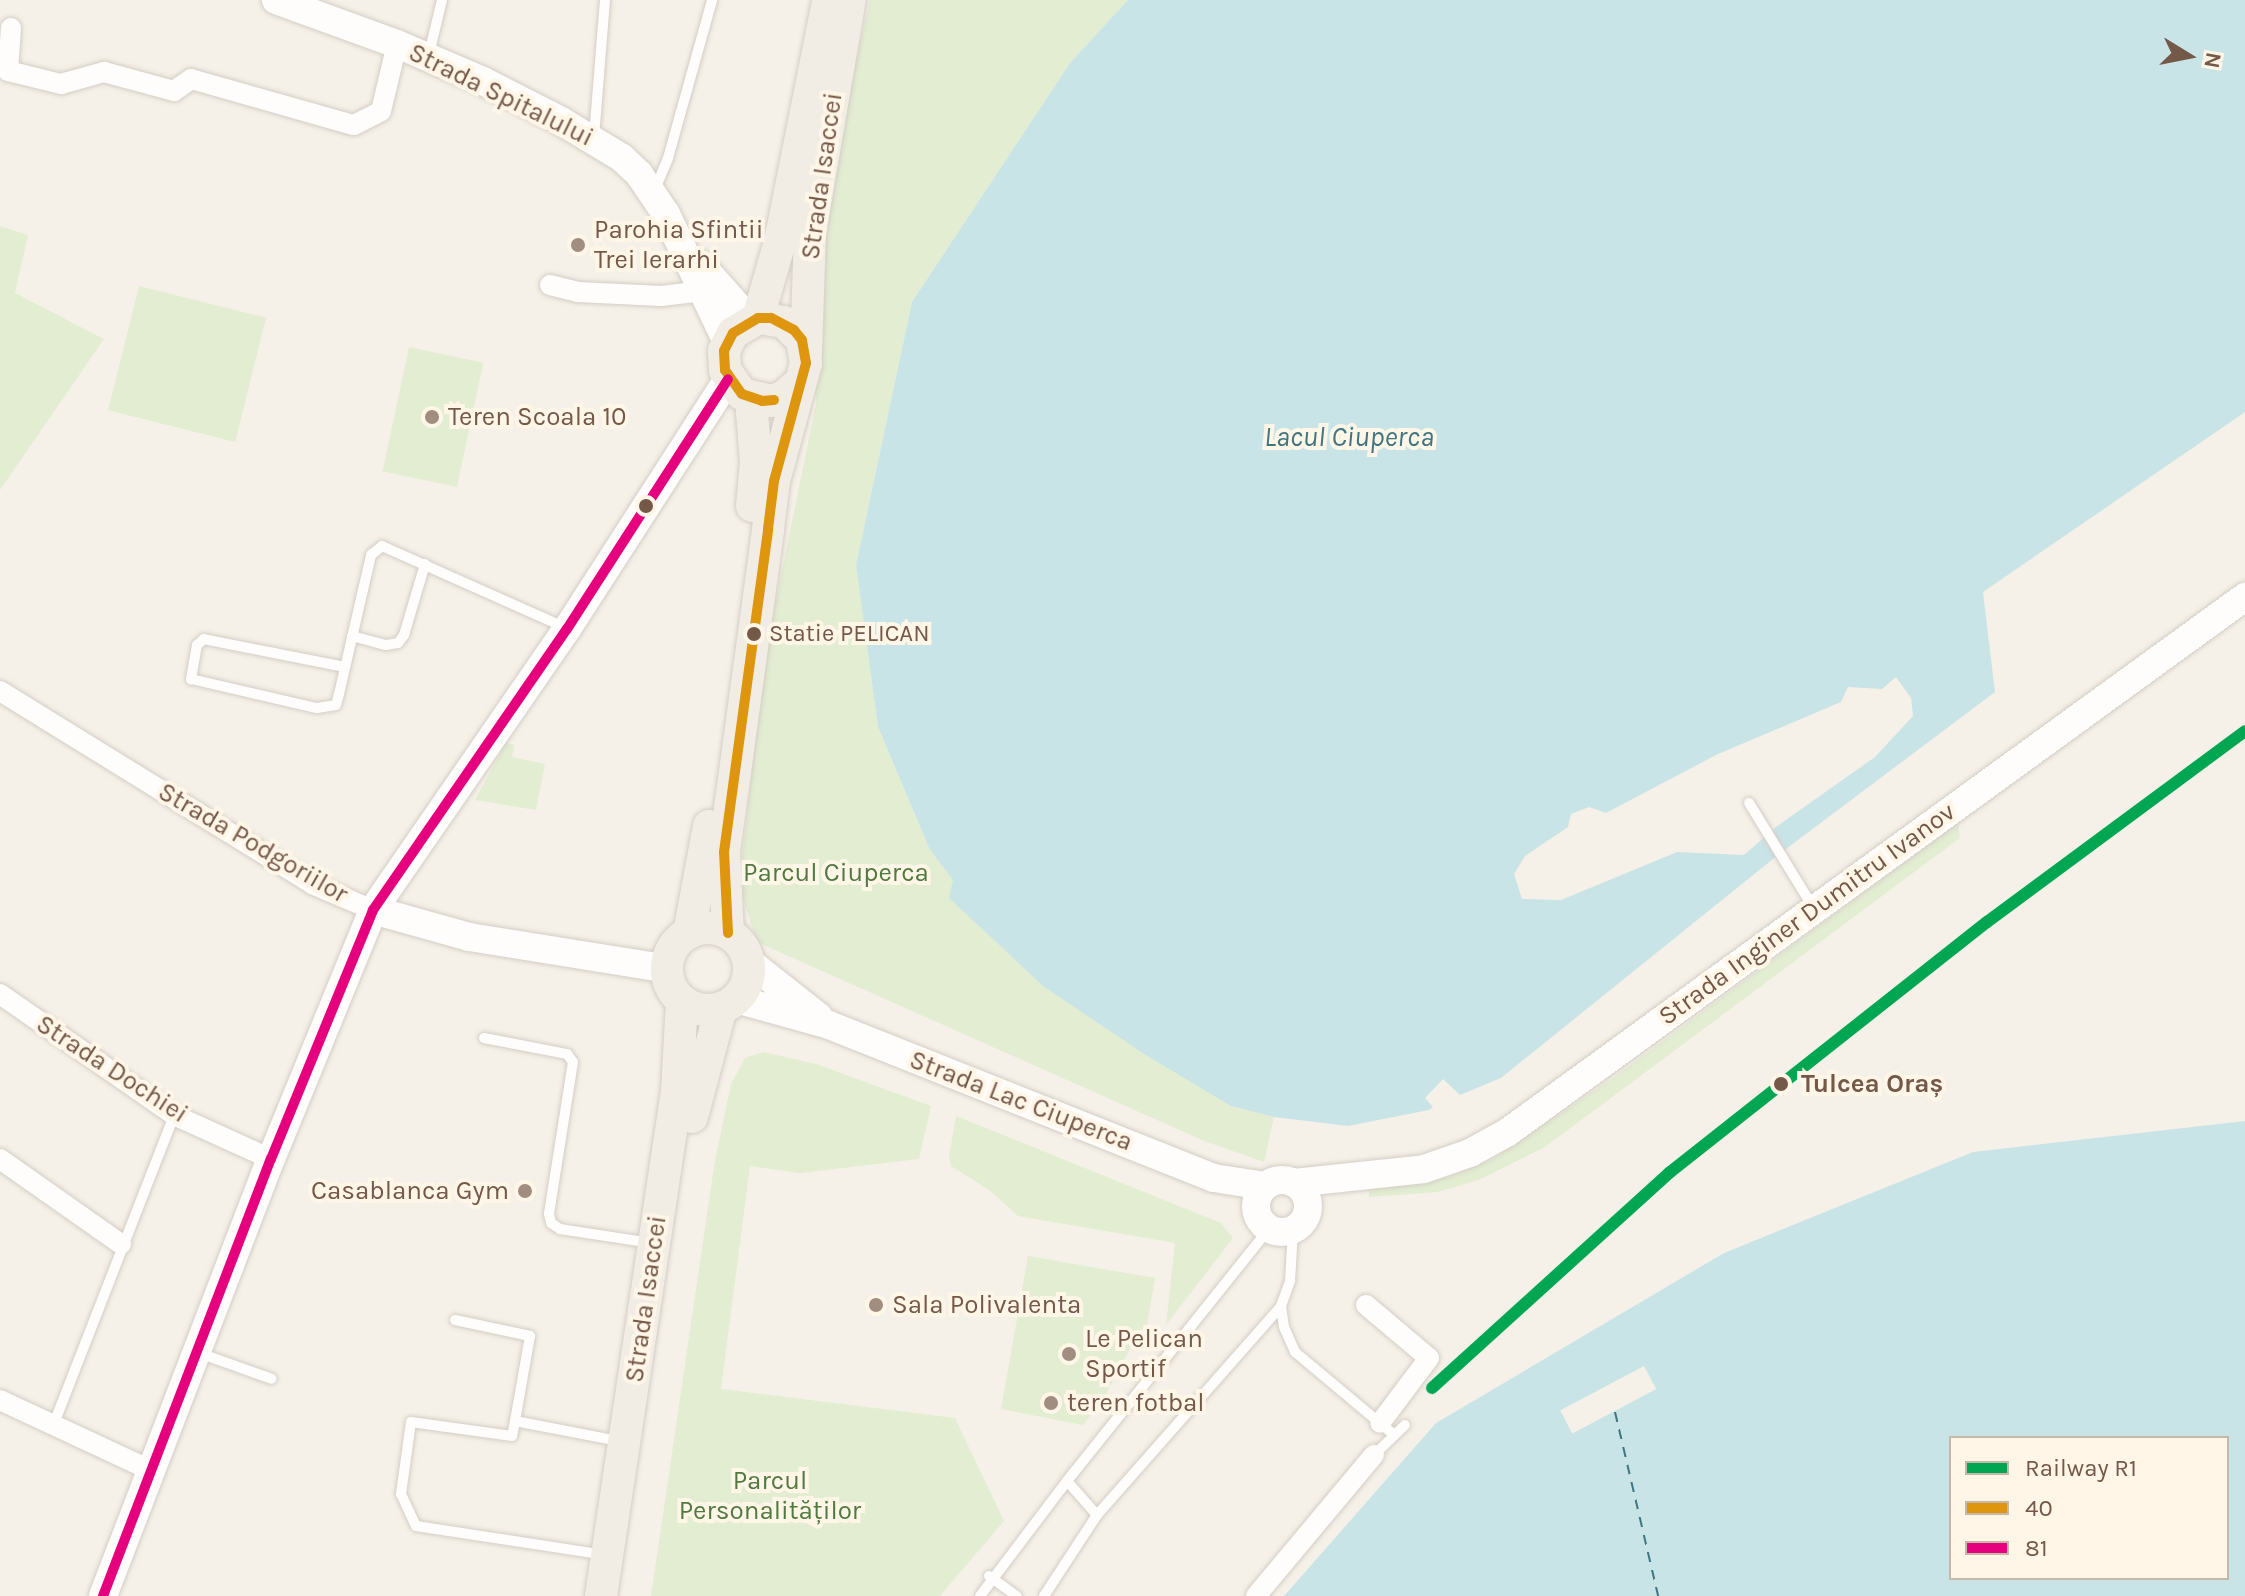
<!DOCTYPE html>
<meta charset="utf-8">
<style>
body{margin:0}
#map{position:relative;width:2245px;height:1596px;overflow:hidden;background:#f6f1e8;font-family:Karla,sans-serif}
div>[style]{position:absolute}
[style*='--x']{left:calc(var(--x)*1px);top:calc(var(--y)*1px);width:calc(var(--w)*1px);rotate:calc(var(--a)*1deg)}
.green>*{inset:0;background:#e2edd2;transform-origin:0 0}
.water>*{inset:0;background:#c9e4e7}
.pier>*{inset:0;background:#f6f1e8;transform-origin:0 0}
.ferry>*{height:2px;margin-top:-1px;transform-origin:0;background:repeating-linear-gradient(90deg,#3f7681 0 10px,transparent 0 18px)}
.roads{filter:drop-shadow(0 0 2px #d4cdc5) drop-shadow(0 0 2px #d4cdc5)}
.lane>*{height:10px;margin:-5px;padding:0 5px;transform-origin:5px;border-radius:5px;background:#fefdfc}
.street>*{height:20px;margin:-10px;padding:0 10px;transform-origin:10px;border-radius:10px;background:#fefdfc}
.secondary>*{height:28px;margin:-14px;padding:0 14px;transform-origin:14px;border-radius:14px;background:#fefdfc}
.secondary>.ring{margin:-14px;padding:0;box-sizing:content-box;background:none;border:28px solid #fefdfc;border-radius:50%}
.primary>*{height:32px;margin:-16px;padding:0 16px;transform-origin:16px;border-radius:16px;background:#f2ede4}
.primary>.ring{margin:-16px;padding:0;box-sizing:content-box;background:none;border:32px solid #f2ede4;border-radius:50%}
.bus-1>*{height:10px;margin:-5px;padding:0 5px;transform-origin:5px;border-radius:5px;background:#dd960e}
.bus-2>*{height:10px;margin:-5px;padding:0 5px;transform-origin:5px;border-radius:5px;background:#e5007d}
.rail-1>*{height:12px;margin:-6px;padding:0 6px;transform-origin:6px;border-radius:6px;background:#00a651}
.dots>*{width:22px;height:22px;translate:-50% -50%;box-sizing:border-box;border:4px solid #fff6e8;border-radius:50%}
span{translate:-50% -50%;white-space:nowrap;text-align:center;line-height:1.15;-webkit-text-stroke:8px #fff6e8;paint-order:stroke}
.bus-label{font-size:24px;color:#745848}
.left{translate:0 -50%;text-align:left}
.street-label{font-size:26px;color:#745848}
.poi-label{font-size:26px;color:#745848}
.right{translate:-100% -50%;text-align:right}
.park-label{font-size:26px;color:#517a40}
.stop-label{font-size:26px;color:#745848;font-weight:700}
.water-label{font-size:28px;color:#3f7681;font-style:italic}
.legend{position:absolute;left:1949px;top:1436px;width:280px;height:144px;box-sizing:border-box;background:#fff6e8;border:2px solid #c7b7a8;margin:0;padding:10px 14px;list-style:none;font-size:24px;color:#745848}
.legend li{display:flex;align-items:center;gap:16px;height:40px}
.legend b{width:40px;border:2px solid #c7b7a8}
.north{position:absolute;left:2149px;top:16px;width:80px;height:80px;-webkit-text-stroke:6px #fff6e8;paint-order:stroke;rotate:100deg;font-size:22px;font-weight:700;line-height:32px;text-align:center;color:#745848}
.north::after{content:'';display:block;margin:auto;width:28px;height:36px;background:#745848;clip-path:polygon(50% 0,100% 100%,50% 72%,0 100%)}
</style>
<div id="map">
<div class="green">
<i style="clip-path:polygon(870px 0,1128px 0,1070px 63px,912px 302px,856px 565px,878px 727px,930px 850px,953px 880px,1231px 1106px,1274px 1117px,1264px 1162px,1202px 1140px,757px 942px,739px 886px,766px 648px,816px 404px,817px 323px,839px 135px)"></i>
<i style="clip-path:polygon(0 226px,28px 235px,15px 293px,104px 339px,0 490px)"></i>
<i style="left:139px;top:286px;width:131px;height:128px;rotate:14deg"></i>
<i style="left:409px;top:347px;width:76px;height:127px;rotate:12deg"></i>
<i style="clip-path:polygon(506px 743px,514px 745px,512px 757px,545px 764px,536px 810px,475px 800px)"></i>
<i style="clip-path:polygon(1958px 823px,1960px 838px,1545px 1147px,1481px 1179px,1438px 1192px,1369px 1197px,1369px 1188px,1446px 1178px,1493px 1159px,1613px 1078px)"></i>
<i style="clip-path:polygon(763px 1052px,816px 1064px,931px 1106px,919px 1159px,800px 1173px,750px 1166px,721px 1389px,955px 1418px,1004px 1521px,940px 1596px,651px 1596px,715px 1160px,731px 1084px,745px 1058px)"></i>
<i style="clip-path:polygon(956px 1116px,1221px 1223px,1233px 1238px,1166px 1325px,1175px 1243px,1018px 1216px,989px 1190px,951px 1166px,949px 1157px)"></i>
<i style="clip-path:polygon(1028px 1256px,1155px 1278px,1146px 1330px,1140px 1330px,1105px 1396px,1083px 1425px,1001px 1409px)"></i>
</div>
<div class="water">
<i style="clip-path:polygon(evenodd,1128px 0,2245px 0,2245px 412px,1983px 592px,1995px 692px,1778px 855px,1501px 1078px,1460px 1095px,1443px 1079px,1425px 1098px,1433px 1107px,1429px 1110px,1348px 1126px,1274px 1117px,1231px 1106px,1144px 1054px,1043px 986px,949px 898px,953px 880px,930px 850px,878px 727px,856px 565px,912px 302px,1070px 63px,1128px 0,1896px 677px,1911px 698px,1913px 716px,1875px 757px,1776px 827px,1744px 855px,1677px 852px,1561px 900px,1522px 899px,1514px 874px,1525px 856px,1568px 827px,1571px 814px,1589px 807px,1606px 813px,1716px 755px,1841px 702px,1848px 687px,1882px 689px,1896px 677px)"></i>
<i style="clip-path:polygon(evenodd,2245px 1121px,2245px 1596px,1284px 1596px,1436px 1423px,1724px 1253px,1973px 1152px,2245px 1121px,1951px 1438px,2227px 1438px,2227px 1578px,1951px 1578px,1951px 1438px)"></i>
</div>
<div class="pier">
<i style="left:1644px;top:1366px;width:26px;height:95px;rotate:62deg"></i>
</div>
<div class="ferry">
<i style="--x:1615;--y:1412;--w:189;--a:76.8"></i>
</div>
<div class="roads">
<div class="lane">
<i style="--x:429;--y:54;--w:56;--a:-76.5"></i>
<i style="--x:594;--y:137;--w:137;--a:-85.4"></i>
<i style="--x:655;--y:189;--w:34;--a:-67"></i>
<i style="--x:668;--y:158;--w:164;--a:-74.4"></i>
<i style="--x:352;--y:636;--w:35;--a:15"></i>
<i style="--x:386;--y:645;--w:12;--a:-9"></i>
<i style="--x:398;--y:643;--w:10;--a:-53"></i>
<i style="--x:404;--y:635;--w:74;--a:-73.5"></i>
<i style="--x:345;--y:667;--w:144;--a:-168.8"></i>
<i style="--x:204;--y:639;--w:9;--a:139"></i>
<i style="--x:197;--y:645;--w:35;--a:100"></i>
<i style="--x:191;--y:679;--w:129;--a:13"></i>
<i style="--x:317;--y:708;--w:19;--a:-9"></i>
<i style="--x:336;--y:705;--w:11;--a:-75"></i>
<i style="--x:339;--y:694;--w:143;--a:-77"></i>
<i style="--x:371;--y:555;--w:14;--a:-39"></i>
<i style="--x:382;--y:546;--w:201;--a:24"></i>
<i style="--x:1749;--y:803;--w:122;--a:58.4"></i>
<i style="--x:484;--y:1038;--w:85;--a:10.9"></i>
<i style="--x:567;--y:1054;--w:10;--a:53"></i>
<i style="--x:573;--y:1062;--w:154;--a:99"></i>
<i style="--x:549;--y:1214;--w:9;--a:77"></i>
<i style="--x:551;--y:1223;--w:11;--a:34"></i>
<i style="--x:560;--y:1229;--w:93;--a:8.7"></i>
<i style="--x:1281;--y:1306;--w:21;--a:82"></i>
<i style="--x:1284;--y:1327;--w:27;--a:66"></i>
<i style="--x:1295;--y:1352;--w:128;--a:39.9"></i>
<i style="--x:455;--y:1320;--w:77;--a:12"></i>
<i style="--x:530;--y:1336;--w:86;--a:100"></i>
<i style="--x:515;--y:1421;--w:106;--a:10.9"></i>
<i style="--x:199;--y:1353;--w:77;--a:19.6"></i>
<i style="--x:515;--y:1421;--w:15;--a:101"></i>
<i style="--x:512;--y:1436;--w:102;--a:-172.1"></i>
<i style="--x:411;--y:1422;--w:73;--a:97.9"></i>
<i style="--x:401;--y:1494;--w:35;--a:65"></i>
<i style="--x:416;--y:1526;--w:191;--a:8.7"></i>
<i style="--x:53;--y:1426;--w:334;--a:-68.7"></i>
<i style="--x:1374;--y:1455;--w:43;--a:-44.1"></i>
<i style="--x:1097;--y:1515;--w:45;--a:-131.4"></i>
<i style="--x:1067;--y:1481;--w:323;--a:-51.3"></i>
<i style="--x:989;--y:1576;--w:34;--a:36"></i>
<i style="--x:980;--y:1596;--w:144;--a:-52.9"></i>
<i style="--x:1044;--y:1596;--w:97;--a:-56.8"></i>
<i style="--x:1097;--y:1515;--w:278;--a:-48.6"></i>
<i style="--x:1281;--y:1306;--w:27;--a:-70"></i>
<i style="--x:1290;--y:1281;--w:51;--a:-86.6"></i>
</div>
<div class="street">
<i style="--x:11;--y:28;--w:43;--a:94"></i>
<i style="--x:8;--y:71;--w:55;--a:13.8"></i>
<i style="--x:61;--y:84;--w:45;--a:-15.6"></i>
<i style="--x:104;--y:72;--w:73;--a:15.2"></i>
<i style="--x:174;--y:91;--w:21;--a:-35"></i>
<i style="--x:191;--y:79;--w:169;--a:15.8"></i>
<i style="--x:354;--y:125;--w:30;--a:-27"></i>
<i style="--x:381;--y:111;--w:69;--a:-76.6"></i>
<i style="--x:550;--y:285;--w:29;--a:14"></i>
<i style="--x:578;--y:292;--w:83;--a:2.8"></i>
<i style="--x:661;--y:296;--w:43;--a:-6.6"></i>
<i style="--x:0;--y:691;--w:367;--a:31.7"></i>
<i style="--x:312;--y:884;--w:66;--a:23.1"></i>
<i style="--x:0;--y:994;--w:212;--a:34.8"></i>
<i style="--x:174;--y:1115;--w:107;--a:24.4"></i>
<i style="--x:0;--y:1159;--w:148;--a:35.1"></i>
<i style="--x:1366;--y:1305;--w:82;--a:40.1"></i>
<i style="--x:1429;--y:1358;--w:81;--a:127"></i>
<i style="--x:0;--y:1400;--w:166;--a:25"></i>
<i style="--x:1256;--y:1596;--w:184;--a:-50.1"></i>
</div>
<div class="secondary">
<i style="--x:276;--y:0;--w:129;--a:20"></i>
<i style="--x:397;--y:44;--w:94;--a:23.3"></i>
<i style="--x:483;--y:81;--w:88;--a:27.1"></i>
<i style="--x:561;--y:121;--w:71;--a:31.2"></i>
<i style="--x:622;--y:158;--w:23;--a:43"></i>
<i style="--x:639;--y:174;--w:48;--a:56"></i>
<i style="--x:666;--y:214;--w:142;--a:64.5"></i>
<i style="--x:701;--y:265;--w:74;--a:48.3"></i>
<i style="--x:373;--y:910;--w:100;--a:15.7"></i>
<i style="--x:469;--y:937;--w:202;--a:9.1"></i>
<i style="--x:748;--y:961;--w:90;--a:38.3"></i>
<i style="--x:736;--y:999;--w:97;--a:15.6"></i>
<i style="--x:829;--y:1025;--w:414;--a:21.7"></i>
<i style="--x:1214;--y:1178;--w:52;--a:8.9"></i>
<i class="ring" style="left:1256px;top:1180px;width:24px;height:24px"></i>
<i style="--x:1294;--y:1183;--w:131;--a:-6.1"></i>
<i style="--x:1424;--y:1169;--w:49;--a:-19.2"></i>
<i style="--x:1470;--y:1153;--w:43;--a:-28.9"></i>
<i style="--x:1508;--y:1132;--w:911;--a:-35.98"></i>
<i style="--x:103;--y:1596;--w:468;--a:-69"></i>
<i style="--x:271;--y:1159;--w:269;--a:-67.7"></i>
<i style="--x:373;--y:910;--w:341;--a:-55.4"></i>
<i style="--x:567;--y:629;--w:297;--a:-57.2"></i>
</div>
<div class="primary">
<i style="--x:758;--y:318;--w:79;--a:-73.9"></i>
<i style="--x:780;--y:242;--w:246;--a:-78.7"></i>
<i style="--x:806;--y:353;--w:120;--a:-88.1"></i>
<i style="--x:810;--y:233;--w:236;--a:-80.3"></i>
<i style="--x:751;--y:399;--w:63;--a:85.5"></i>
<i style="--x:756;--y:462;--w:44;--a:95.2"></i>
<i class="ring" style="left:667px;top:928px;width:50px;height:50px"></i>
<i style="--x:689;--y:933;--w:109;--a:-79.4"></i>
<i style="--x:728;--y:933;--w:81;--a:-92.8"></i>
<i style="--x:724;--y:852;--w:326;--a:-82.2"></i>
<i style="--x:768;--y:529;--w:48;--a:-82.9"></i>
<i style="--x:774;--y:481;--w:122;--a:-74.8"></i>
<i style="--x:806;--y:363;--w:23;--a:-100"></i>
<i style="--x:802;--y:340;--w:25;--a:-135"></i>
<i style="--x:784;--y:322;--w:26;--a:-171"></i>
<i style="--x:758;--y:318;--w:29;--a:149"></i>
<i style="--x:733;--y:333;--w:20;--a:117"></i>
<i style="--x:724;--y:351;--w:19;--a:87"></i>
<i style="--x:725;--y:370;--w:29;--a:55"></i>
<i style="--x:742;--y:394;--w:31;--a:13"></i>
<i style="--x:772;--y:401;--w:12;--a:-20"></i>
<i style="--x:783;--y:397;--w:21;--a:-41"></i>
<i style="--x:692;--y:1117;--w:113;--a:-75.1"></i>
<i style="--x:601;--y:1596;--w:511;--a:-81.44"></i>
<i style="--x:677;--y:1091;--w:90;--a:-86.8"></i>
</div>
</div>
<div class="bus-1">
<i style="--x:728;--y:933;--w:81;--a:-92.8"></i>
<i style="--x:724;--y:852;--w:326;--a:-82.2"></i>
<i style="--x:768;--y:529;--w:48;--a:-82.9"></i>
<i style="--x:774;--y:481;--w:122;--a:-74.8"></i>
<i style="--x:806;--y:363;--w:23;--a:-100"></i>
<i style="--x:802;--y:340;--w:13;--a:-129"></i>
<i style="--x:794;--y:330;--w:26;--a:-152"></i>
<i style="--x:771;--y:318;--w:13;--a:180"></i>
<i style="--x:758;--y:318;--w:29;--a:149"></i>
<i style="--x:733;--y:333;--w:20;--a:117"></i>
<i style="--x:724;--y:351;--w:19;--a:87"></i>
<i style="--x:725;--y:370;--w:29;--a:55"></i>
<i style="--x:742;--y:394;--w:21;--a:19"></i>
<i style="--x:762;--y:401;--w:12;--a:-5"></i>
</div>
<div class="bus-2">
<i style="--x:103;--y:1596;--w:468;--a:-69"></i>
<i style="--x:271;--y:1159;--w:269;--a:-67.7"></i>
<i style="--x:373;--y:910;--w:341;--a:-55.4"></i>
<i style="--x:567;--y:629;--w:297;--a:-57.2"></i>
</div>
<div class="rail-1">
<i style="--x:1432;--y:1388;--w:320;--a:-42.2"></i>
<i style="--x:1669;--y:1173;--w:405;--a:-38.3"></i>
<i style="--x:1987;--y:922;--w:321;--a:-36.5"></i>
</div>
<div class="dots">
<i style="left:578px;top:245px;background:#a28e80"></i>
<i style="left:432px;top:417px;background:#a28e80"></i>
<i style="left:646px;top:506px;background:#745848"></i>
<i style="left:754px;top:634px;background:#745848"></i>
<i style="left:1781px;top:1084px;background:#745848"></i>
<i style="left:525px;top:1191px;background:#a28e80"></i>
<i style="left:876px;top:1305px;background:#a28e80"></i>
<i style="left:1069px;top:1354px;background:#a28e80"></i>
<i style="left:1051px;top:1403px;background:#a28e80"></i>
</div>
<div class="bus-label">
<span class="left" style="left:769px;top:634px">Statie PELICAN</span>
</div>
<div class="street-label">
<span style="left:501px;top:95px;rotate:26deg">Strada Spitalului</span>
<span style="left:822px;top:176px;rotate:-82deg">Strada Isaccei</span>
<span style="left:253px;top:843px;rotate:30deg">Strada Podgoriilor</span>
<span style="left:1807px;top:914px;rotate:-36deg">Strada Inginer Dumitru Ivanov</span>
<span style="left:112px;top:1069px;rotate:33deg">Strada Dochiei</span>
<span style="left:1021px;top:1101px;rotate:21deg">Strada Lac Ciuperca</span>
<span style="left:646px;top:1299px;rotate:-82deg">Strada Isaccei</span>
</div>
<div class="poi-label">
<span class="left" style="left:594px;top:245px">Parohia Sfintii<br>Trei Ierarhi</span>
<span class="left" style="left:448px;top:417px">Teren Scoala 10</span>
<span class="right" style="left:509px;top:1191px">Casablanca Gym</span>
<span class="left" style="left:892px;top:1305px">Sala Polivalenta</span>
<span class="left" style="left:1085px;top:1354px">Le Pelican<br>Sportif</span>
<span class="left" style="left:1067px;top:1403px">teren fotbal</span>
</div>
<div class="park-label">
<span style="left:836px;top:873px">Parcul Ciuperca</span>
<span style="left:770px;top:1496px">Parcul<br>Personalităților</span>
</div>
<div class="stop-label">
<span class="left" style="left:1801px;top:1084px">Tulcea Oraș</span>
</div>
<div class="water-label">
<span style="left:1349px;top:437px">Lacul Ciuperca</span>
</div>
<ul class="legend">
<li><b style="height:10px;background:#00a651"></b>Railway R1</li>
<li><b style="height:10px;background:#dd960e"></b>40</li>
<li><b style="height:10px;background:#e5007d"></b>81</li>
</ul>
<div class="north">N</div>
</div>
